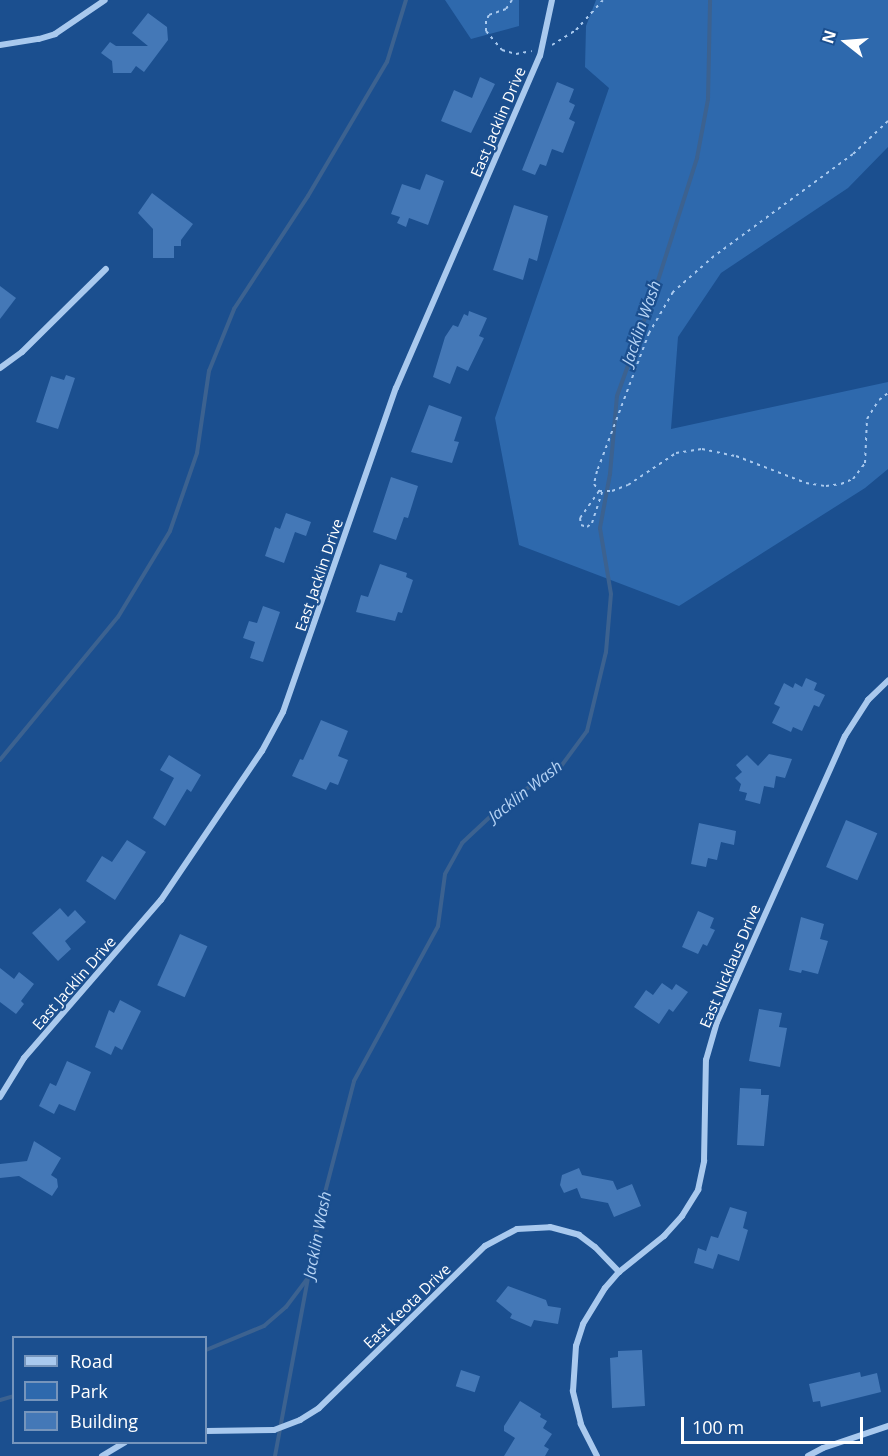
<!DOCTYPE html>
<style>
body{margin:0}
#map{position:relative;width:888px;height:1456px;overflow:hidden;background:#1b4f8f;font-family:"Open Sans",sans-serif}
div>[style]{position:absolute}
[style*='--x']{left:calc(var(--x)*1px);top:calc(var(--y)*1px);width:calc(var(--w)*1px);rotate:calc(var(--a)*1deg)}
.green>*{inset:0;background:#2e69ad}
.stream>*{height:4px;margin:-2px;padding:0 2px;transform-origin:2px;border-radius:2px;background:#3c6290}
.building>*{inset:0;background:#4478b7;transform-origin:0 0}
.path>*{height:2px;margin-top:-1px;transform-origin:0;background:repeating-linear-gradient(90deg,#a9c9ee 0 3px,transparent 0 7.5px)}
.minor>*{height:6px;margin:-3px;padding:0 3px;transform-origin:3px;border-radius:3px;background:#a9c9ee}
span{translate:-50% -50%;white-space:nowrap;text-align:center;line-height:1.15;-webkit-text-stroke:4.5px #1b4f8f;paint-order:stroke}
.street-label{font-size:15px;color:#fff}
.water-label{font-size:16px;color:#b5d3f5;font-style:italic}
.legend{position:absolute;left:12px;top:1336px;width:195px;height:108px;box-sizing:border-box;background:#1b4f8f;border:2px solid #7695bc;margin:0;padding:8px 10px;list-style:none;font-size:18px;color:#fff}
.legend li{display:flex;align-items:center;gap:12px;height:30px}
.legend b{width:30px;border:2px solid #7695bc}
.north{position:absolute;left:816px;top:12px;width:60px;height:60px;-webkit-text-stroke:4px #1b4f8f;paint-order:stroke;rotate:287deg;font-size:16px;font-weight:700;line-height:24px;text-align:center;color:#fff}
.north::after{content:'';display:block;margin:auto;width:21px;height:27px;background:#fff;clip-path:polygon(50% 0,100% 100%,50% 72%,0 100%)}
.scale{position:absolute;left:681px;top:1417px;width:182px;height:27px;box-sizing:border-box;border:3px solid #fff;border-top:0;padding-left:8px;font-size:18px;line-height:21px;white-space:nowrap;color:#fff;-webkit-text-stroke:4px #1b4f8f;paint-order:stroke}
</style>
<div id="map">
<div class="green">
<i style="clip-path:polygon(445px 0,519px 0,519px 26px,471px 39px)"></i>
<i style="clip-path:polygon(596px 0,888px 0,888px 147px,848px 188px,721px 273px,678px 337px,671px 429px,888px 382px,888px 469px,865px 488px,679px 606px,519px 545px,495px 418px,609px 88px,585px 67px,586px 26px)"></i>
</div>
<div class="stream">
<i style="--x:0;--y:760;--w:185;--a:-50.5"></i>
<i style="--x:118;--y:617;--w:100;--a:-58.8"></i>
<i style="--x:170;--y:531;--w:83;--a:-70.9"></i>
<i style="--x:197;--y:453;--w:83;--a:-81.7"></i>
<i style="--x:209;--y:371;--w:67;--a:-68"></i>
<i style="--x:234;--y:309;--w:135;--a:-56.8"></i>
<i style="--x:308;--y:196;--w:156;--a:-59.5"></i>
<i style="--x:387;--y:62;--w:65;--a:-73"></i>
<i style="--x:206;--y:1350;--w:63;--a:-22.5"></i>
<i style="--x:264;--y:1326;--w:29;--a:-41"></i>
<i style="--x:286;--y:1307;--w:39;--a:-53"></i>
<i style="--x:0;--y:1400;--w:15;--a:-16"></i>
<i style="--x:275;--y:1456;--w:252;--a:-79.5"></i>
<i style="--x:321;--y:1208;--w:131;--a:-75.4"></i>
<i style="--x:354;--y:1081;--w:176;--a:-61.5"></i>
<i style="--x:438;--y:926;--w:52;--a:-82.3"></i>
<i style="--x:445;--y:874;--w:35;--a:-61"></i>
<i style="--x:462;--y:843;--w:63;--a:-43.1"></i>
<i style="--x:508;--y:800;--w:60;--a:-31.3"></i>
<i style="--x:559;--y:769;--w:47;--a:-53.6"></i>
<i style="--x:587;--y:731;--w:81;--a:-76.5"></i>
<i style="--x:606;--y:652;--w:58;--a:-85.1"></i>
<i style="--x:611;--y:594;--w:67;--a:-99.5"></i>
<i style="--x:600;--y:528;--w:55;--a:-79.5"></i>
<i style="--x:610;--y:474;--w:78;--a:-84.9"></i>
<i style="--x:617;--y:396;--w:109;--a:-70.2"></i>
<i style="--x:654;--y:293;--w:142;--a:-72.3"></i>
<i style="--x:697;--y:158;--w:60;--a:-79.4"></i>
<i style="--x:708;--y:99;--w:99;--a:-88.8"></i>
</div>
<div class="building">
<i style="clip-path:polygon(148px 13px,167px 27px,168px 40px,144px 72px,136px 66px,131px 73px,113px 73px,112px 61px,101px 53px,110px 42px,116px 46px,148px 46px,132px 33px)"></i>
<i style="clip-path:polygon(480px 77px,495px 84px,471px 133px,441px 121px,454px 90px,472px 98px)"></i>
<i style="clip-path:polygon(557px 82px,574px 89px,569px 102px,575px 105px,569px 119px,575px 122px,563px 153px,552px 149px,546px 166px,540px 164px,535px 175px,522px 170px)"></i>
<i style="clip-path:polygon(426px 174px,444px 181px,428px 225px,409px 218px,406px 227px,397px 223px,400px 217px,391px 214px,402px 184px,420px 190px)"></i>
<i style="clip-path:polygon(152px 193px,193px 224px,181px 240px,181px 246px,174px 246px,174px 258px,153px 258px,153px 229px,138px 213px)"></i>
<i style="clip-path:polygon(514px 205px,548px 216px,537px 261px,529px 258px,523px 280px,493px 270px)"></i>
<i style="clip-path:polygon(0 286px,16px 298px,0 319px)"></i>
<i style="clip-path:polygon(469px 311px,487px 318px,479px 336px,484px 338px,468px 371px,457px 366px,450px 384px,433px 377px,445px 337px,453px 325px,458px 327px,464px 314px,468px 316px)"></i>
<i style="clip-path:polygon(66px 375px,75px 378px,58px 429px,36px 422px,51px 376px,64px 380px)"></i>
<i style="clip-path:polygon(429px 405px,462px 417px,454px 441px,459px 442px,452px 463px,411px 452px)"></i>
<i style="clip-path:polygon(391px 477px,418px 486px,408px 518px,404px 517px,396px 540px,373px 532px)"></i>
<i style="clip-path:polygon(286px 513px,311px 522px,306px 536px,295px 532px,284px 563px,265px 556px,275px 527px,280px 529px)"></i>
<i style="clip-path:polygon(380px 564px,407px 573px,406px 577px,413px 580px,402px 613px,398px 612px,395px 621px,356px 612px,361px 595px,368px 597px)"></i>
<i style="clip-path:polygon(263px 606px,280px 612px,263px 662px,250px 658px,255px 642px,243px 638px,249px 621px,257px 623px)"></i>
<i style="clip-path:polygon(806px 678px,817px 683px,814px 690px,825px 695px,819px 707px,814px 705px,802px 731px,793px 727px,791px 732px,772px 723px,780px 707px,774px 704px,784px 683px,793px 688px,795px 683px,802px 687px)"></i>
<i style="clip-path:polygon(321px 720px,348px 731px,338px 756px,348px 760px,338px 785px,330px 782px,326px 790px,292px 776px,300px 759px,303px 760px)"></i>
<i style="clip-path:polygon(769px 754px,792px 759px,785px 778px,776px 776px,774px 788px,764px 786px,760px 804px,745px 800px,747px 793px,739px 791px,741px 784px,735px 778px,742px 772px,736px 765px,747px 755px,758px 766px)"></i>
<i style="clip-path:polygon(169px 755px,201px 775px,191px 792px,187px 789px,165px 826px,153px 818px,174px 778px,160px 770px)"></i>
<i style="left:846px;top:820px;width:34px;height:51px;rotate:23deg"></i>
<i style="clip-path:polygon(699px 823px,736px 831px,734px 845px,721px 842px,717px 860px,708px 858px,706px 867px,691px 864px)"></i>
<i style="clip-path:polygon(127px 840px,146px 852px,115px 900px,86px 881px,102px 856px,112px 862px)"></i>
<i style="clip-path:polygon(60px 908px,68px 917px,75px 910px,86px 922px,65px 941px,71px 949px,58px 961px,32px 933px)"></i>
<i style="clip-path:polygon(698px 911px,714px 918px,710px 928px,715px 930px,707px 946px,703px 944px,698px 954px,682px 947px)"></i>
<i style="clip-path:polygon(801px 917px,824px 924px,820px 939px,828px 941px,818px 974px,802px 970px,801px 973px,789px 970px)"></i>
<i style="left:180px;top:934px;width:30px;height:56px;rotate:24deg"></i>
<i style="clip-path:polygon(0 968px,14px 979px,19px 972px,34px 984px,21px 1001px,24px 1004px,16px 1014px,0 1002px)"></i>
<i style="clip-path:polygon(662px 983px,672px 990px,676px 984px,688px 992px,673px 1012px,669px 1009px,659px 1024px,634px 1007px,646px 990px,653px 995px)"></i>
<i style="clip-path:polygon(120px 1000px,141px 1011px,122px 1050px,115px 1046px,111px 1055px,95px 1047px,109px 1010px,114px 1013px)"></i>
<i style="clip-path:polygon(759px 1009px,782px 1013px,779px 1027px,787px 1028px,780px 1067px,749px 1061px)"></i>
<i style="clip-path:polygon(67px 1061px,91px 1072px,75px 1111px,59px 1104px,54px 1114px,39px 1106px,50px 1083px,56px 1086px)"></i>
<i style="clip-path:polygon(740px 1088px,761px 1089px,761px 1095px,769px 1095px,764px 1146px,737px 1145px)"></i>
<i style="clip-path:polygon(34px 1141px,61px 1158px,51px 1175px,57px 1179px,58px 1187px,52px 1196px,19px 1176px,0 1178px,0 1164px,27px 1161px)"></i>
<i style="clip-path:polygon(579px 1168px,582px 1175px,613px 1181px,617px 1190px,632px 1184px,641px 1206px,614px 1217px,608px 1203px,581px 1198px,577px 1188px,564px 1193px,560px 1185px,562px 1175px)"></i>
<i style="clip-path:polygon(730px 1207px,747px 1212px,743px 1228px,748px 1230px,739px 1261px,718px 1254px,713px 1269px,694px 1263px,698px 1248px,706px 1251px,711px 1236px,718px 1238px)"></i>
<i style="clip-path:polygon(508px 1286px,546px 1300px,548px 1306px,561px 1308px,558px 1324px,534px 1320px,531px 1327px,510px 1318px,512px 1314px,496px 1301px)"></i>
<i style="clip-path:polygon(642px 1350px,645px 1406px,612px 1408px,610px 1358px,618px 1357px,618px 1351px)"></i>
<i style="left:461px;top:1370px;width:20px;height:17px;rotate:18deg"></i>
<i style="clip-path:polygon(860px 1372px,861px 1377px,877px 1373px,881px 1392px,821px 1407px,820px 1401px,813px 1402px,809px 1384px)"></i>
<i style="clip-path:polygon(520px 1401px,541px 1414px,540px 1417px,547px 1421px,543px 1428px,552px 1434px,544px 1446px,549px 1449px,545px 1456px,504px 1456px,515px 1438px,504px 1431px,504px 1426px)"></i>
</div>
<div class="path">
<i style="--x:512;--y:0;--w:11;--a:124"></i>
<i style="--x:506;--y:9;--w:18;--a:161"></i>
<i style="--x:489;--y:15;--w:7;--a:117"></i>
<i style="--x:486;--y:21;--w:10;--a:90"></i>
<i style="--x:486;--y:31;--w:25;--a:50"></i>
<i style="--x:502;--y:50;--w:15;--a:16"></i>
<i style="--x:516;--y:54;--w:16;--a:-11"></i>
<i style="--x:552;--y:45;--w:28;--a:-32"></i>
<i style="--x:576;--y:30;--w:40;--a:-48"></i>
<i style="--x:888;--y:121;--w:48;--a:136.7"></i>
<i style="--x:853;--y:154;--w:172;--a:143.7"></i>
<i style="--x:714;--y:256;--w:55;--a:138.7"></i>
<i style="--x:673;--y:292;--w:48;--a:120.3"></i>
<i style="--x:649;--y:333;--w:147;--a:110.6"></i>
<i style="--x:597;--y:471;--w:13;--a:103"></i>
<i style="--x:594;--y:484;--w:9;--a:54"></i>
<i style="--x:599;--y:491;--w:13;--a:0"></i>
<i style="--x:612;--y:491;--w:17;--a:-21"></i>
<i style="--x:628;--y:485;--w:58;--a:-33.7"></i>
<i style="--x:676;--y:453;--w:26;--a:-9"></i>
<i style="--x:702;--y:449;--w:35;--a:12"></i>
<i style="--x:736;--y:456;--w:75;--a:21.1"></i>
<i style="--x:806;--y:483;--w:20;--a:9"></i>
<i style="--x:826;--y:486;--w:15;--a:-8"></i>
<i style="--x:841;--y:484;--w:13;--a:-23"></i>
<i style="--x:853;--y:479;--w:20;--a:-53"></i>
<i style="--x:865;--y:463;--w:44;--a:-87.4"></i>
<i style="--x:867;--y:419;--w:22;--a:-58"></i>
<i style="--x:879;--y:400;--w:11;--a:-38"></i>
<i style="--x:599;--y:491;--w:33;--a:125"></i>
<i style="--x:580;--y:518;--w:7;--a:82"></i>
<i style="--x:581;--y:525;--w:6;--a:18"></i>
<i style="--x:587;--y:527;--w:6;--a:-39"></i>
<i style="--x:592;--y:523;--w:33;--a:-72"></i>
</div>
<div class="minor">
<i style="--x:0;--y:45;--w:39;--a:-9"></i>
<i style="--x:39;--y:39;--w:17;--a:-17"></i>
<i style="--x:55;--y:34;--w:60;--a:-34.2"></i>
<i style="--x:0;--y:368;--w:27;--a:-36"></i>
<i style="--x:22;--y:352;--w:118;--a:-44.7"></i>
<i style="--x:0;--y:1097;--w:46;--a:-58.4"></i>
<i style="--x:24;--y:1058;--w:209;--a:-49.1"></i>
<i style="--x:161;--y:900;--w:180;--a:-55.9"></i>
<i style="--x:262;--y:751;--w:44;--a:-61.7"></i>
<i style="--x:283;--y:712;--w:343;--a:-70.8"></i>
<i style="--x:396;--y:388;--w:362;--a:-66.6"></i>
<i style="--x:540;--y:56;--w:57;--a:-77.9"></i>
<i style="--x:206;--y:1431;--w:68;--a:-0.8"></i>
<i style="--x:274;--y:1430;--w:28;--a:-21"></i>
<i style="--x:300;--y:1420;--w:22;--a:-32"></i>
<i style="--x:319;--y:1408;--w:232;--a:-44.3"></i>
<i style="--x:485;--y:1246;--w:36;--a:-28"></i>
<i style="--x:517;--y:1229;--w:33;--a:-3"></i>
<i style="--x:550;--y:1227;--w:30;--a:15"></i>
<i style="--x:579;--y:1235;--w:20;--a:37"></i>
<i style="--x:595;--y:1247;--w:35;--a:46"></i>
<i style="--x:102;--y:1456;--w:27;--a:-31"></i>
<i style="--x:597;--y:1456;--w:36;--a:-117"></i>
<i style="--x:581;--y:1424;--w:34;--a:-104"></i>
<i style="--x:573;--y:1391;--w:45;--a:-86.2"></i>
<i style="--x:576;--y:1346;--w:23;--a:-72"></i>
<i style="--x:583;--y:1324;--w:42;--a:-58.6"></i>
<i style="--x:605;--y:1288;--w:21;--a:-49"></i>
<i style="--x:619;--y:1272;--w:58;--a:-38.7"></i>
<i style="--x:664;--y:1236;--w:27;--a:-48"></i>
<i style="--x:682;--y:1216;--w:31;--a:-58"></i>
<i style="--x:698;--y:1190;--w:30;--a:-78"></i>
<i style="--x:704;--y:1161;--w:101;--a:-88.9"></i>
<i style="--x:706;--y:1060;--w:40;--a:-74"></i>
<i style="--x:717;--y:1022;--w:313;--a:-65.9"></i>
<i style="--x:845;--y:736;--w:43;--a:-57.4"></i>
<i style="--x:868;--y:700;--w:28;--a:-44"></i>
<i style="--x:808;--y:1456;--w:17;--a:-28"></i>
<i style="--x:823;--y:1448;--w:69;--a:-18.7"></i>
</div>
<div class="street-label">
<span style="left:498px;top:122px;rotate:-67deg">East Jacklin Drive</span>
<span style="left:319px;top:575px;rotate:-71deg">East Jacklin Drive</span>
<span style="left:730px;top:966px;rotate:-67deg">East Nicklaus Drive</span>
<span style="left:74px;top:983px;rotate:-49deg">East Jacklin Drive</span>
<span style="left:407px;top:1306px;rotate:-44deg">East Keota Drive</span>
</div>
<div class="water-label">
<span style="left:641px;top:323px;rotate:-71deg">Jacklin Wash</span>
<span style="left:525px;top:791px;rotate:-38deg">Jacklin Wash</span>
<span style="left:317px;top:1235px;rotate:-79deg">Jacklin Wash</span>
</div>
<ul class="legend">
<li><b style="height:8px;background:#a9c9ee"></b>Road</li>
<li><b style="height:16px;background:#2e69ad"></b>Park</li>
<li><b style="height:16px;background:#4478b7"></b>Building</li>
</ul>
<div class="north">N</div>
<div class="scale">100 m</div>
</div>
